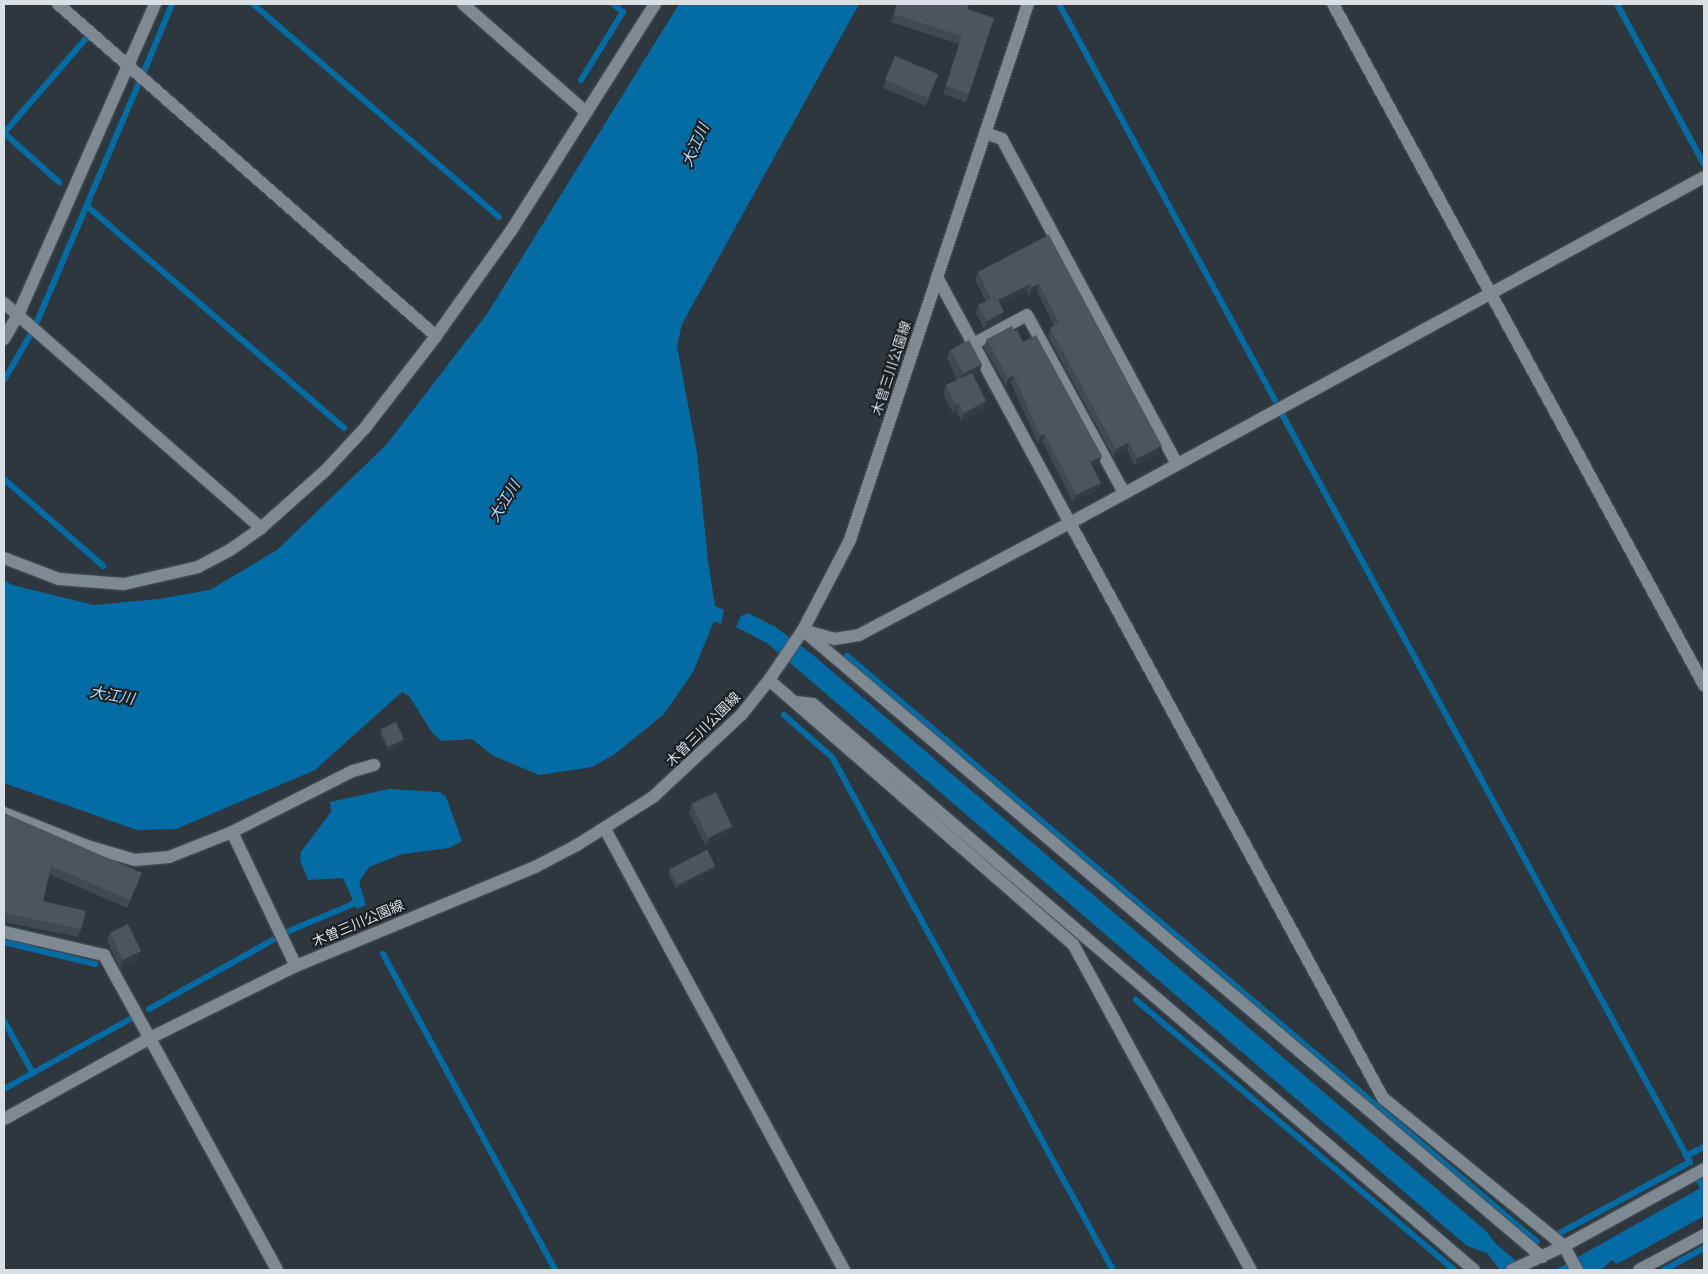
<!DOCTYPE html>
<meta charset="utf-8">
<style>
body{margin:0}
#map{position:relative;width:1708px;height:1274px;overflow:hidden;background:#2e373e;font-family:"Source Serif 4","Noto Sans JP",serif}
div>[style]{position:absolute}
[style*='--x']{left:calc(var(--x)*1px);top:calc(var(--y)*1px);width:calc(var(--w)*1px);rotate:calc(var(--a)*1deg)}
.water>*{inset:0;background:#046ca4}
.stream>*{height:6px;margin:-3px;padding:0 3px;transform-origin:3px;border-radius:3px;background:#046ca4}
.roads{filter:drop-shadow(0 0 1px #4d545a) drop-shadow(0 0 1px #4d545a)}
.street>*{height:12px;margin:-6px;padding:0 6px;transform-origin:6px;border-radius:6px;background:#7f8991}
.secondary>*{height:12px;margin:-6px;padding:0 6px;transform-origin:6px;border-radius:6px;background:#7f8991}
.wall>*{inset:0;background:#414950}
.shaded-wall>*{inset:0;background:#353c41}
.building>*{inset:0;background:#4c555d;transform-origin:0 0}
span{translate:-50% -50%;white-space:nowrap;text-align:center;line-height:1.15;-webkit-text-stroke:4px #1a1e21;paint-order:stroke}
.street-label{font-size:14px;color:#dadfe4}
.water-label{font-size:15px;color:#b3dbfa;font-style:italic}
.frame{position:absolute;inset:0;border:5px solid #dadfe4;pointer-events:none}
</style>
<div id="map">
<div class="water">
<i style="clip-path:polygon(679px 4px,859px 4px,682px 324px,677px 346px,697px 453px,708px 561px,715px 606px,724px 610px,721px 624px,714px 621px,693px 672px,664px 714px,615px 754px,592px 767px,539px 775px,492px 755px,472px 739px,442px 741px,433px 734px,409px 696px,402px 692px,315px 770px,176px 829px,137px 830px,4px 783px,4px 580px,12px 585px,94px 605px,158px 599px,210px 590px,277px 550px,386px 445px,487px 314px)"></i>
<i style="clip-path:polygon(748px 613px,774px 626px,813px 655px,1486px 1231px,1496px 1244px,1527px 1270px,1500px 1270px,1487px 1253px,1467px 1246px,767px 643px,736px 627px,741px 616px)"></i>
<i style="clip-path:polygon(389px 789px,440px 792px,446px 797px,462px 841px,449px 848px,402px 854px,369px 867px,359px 882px,366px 905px,357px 909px,343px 878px,308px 880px,300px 860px,301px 852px,331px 812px,330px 802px)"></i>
<i style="clip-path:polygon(1704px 1186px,1704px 1216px,1617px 1264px,1612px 1260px,1601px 1270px,1555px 1270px)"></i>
</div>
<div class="stream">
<i style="--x:253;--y:4;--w:325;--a:40.9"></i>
<i style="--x:1059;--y:4;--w:451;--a:61.4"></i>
<i style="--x:1617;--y:4;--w:182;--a:61.5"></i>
<i style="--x:143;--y:74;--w:76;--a:-67.5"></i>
<i style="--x:581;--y:80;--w:80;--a:-58.3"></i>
<i style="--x:623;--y:12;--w:13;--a:-141"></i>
<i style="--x:4;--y:133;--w:128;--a:-49.1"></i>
<i style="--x:4;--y:133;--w:74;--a:41.7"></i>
<i style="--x:88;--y:207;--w:338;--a:40.8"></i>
<i style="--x:36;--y:324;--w:260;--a:-66.9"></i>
<i style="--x:4;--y:380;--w:53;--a:-59.6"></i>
<i style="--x:1283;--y:416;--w:850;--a:61.38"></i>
<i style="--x:1690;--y:1162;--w:150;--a:151.4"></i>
<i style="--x:4;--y:479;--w:132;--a:41.3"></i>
<i style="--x:847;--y:656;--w:905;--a:40.34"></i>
<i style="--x:784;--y:715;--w:64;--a:41.2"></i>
<i style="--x:832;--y:757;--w:585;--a:61.29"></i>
<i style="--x:289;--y:931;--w:69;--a:-22.9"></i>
<i style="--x:353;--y:904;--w:8;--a:-67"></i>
<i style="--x:4;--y:942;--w:94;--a:13.6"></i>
<i style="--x:383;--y:954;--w:360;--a:61.4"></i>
<i style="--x:1136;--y:1000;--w:417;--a:40.3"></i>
<i style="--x:149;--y:1009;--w:142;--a:-29.1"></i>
<i style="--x:4;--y:1021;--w:60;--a:60.9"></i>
<i style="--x:4;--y:1089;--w:146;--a:-29"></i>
<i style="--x:1686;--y:1156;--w:20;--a:-27"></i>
<i style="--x:1698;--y:1179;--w:12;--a:59"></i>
<i style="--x:1664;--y:1270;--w:46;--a:-28.8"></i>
</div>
<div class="roads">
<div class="street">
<i style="--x:58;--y:4;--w:503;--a:41.29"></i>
<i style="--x:463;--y:4;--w:164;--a:41.3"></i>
<i style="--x:1333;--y:4;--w:776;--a:61.42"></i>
<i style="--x:985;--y:133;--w:18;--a:19"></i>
<i style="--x:1002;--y:139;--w:369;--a:61.7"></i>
<i style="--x:937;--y:277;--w:280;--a:61.6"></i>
<i style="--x:1070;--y:523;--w:722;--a:-28.62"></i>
<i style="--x:4;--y:303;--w:342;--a:41.2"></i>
<i style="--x:973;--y:344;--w:61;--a:-28.2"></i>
<i style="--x:1027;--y:315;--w:203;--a:61.4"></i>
<i style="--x:4;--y:558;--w:59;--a:20.9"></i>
<i style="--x:59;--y:579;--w:65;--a:4.4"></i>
<i style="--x:124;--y:584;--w:76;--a:-12.9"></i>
<i style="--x:198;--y:567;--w:36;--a:-28"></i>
<i style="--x:230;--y:550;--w:38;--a:-35"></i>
<i style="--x:261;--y:528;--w:86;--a:-41.7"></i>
<i style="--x:325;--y:471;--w:59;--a:-47.1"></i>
<i style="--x:365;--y:428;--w:116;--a:-52.3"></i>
<i style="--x:436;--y:336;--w:129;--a:-54.5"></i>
<i style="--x:511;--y:231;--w:269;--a:-57.6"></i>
<i style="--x:803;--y:630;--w:32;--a:16"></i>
<i style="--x:834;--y:639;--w:25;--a:-9"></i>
<i style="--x:859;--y:635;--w:239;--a:-28"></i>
<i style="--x:1070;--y:523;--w:655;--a:61.44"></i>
<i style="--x:1383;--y:1098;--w:234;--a:39.3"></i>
<i style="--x:1564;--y:1246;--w:160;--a:-28.8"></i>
<i style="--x:806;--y:633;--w:965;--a:40.29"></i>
<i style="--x:769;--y:680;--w:403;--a:41"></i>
<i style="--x:1073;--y:944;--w:371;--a:61.4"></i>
<i style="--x:795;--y:702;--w:18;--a:6"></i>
<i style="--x:813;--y:704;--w:870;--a:40.57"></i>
<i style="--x:4;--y:813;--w:89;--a:21.7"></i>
<i style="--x:87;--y:846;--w:50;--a:16.3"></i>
<i style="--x:135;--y:860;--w:34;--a:-5"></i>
<i style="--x:169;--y:857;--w:68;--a:-21.6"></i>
<i style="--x:232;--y:832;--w:148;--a:64.5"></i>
<i style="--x:605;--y:829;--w:502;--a:61.54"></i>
<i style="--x:232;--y:832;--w:136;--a:-26.8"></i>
<i style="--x:353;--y:771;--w:22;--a:-16"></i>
<i style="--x:4;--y:932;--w:103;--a:13"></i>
<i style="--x:104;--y:955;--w:359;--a:61.2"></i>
<i style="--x:1512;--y:1270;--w:57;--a:-24.8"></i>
<i style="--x:1564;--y:1246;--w:27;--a:62"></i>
<i style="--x:1639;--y:1270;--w:74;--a:-28.3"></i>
</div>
<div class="secondary">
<i style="--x:4;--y:339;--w:28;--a:-60"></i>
<i style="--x:18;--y:315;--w:340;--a:-66.2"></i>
<i style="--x:4;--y:1119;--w:167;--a:-29"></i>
<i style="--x:150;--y:1038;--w:163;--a:-26.3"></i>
<i style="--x:296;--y:966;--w:259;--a:-22.5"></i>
<i style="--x:535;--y:867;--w:47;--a:-27.6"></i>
<i style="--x:577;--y:845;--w:90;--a:-32.3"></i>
<i style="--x:653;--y:797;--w:122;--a:-43"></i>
<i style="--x:742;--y:714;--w:43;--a:-51.5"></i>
<i style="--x:769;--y:680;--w:60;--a:-55.8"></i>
<i style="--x:803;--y:630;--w:102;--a:-62.4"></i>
<i style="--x:850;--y:540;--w:565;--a:-71.63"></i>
</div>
</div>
<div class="wall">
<i style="clip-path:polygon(897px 4px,967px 9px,994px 18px,966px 102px,943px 94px,959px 44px,891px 22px)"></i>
<i style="clip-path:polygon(938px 74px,926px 106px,883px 88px,886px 80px)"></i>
<i style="clip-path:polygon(1049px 235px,1159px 454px,1135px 466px,1127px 450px,1113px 456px,1048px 336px,1050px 328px,1054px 326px,1037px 291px,1029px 295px,1027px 291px,1000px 305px,1001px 320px,984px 329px,976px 313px,978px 305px,986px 301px,975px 280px,978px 272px)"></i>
<i style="clip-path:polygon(1014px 331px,1023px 342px,1099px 464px,1093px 467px,1098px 490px,1073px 503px,1042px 441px,1038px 444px,1011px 383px,1006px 386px,984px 347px,987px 339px)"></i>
<i style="clip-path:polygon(950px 350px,982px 364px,979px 373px,974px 376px,986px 401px,983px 410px,961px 421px,956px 411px,953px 413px,943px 394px,946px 385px,957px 380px,947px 358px)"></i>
<i style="clip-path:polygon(381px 730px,404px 739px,403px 743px,389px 751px,380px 734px)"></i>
<i style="clip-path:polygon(692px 804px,732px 826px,729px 834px,706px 846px,689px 813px)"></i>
<i style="clip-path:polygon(4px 813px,139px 880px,127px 908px,49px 874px,43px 901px,81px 929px,78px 937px,4px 922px)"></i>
<i style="clip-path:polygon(670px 869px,713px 870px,676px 889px,668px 873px)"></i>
<i style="clip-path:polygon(110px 933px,138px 959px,120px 968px,107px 941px)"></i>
</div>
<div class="shaded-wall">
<i style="clip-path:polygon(1030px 284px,1027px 291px,995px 308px,998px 300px)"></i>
<i style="clip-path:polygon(1039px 284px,1037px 291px,1029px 295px,1032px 287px)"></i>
<i style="clip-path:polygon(1004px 312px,1001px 320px,984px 329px,987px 321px)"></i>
<i style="clip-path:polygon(982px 364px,979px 373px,959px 383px,962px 375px)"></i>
<i style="clip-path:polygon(1014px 375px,1011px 383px,1006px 386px,1008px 378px)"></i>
<i style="clip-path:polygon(986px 401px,983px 410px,961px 421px,964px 413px)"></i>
<i style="clip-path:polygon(959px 403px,956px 411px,953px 413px,956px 405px)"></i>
<i style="clip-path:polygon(1045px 434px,1042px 441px,1038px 444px,1040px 436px)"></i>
<i style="clip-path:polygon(1129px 442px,1127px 450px,1113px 456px,1116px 449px)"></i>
<i style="clip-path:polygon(1162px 446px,1159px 454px,1135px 466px,1137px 458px)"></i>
<i style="clip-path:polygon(1102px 456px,1099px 464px,1088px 470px,1090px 462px)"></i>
<i style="clip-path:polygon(1101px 483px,1098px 490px,1073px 503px,1076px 495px)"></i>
<i style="clip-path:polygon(404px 739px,403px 743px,389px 751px,390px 746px)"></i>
<i style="clip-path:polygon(732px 826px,729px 834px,706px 846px,709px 838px)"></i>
<i style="clip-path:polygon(715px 866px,713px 870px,676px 889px,678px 885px)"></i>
<i style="clip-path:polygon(141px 951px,138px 959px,120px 968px,123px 959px)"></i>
</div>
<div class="building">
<i style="clip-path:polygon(897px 4px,969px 4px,967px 9px,994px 18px,969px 94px,946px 86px,962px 36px,894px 14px)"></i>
<i style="left:895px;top:56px;width:47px;height:26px;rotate:23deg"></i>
<i style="clip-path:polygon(1049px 235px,1162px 446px,1137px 458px,1129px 442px,1116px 449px,1050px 328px,1059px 323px,1039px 284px,1032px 287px,1030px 284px,998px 300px,1004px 312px,987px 321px,978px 305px,991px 299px,978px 272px)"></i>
<i style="clip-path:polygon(1012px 326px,1014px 331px,1017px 330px,1023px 342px,1036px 335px,1102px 456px,1090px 462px,1101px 483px,1076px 495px,1045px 434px,1040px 436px,1014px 375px,1008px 378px,987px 339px)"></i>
<i style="left:969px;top:340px;width:27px;height:21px;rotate:62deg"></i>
<i style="clip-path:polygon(972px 373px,986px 401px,964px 413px,959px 403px,956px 405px,946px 385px)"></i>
<i style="left:396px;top:722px;width:19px;height:17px;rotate:65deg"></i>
<i style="left:716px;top:792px;width:38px;height:27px;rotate:65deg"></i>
<i style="clip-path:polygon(4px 813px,142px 873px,130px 900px,51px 866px,43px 901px,86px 911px,81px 929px,4px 913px)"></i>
<i style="left:707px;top:850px;width:18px;height:42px;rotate:63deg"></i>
<i style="left:128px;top:924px;width:30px;height:20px;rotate:64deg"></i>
</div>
<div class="street-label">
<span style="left:891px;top:368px;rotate:-72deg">木曽三川公園線</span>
<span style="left:703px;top:729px;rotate:-45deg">木曽三川公園線</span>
<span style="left:358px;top:923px;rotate:-23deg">木曽三川公園線</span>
</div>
<div class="water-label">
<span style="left:695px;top:145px;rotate:-66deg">大江川</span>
<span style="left:504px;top:501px;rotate:-58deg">大江川</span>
<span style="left:112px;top:695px;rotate:10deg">大江川</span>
</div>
<div class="frame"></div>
</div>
